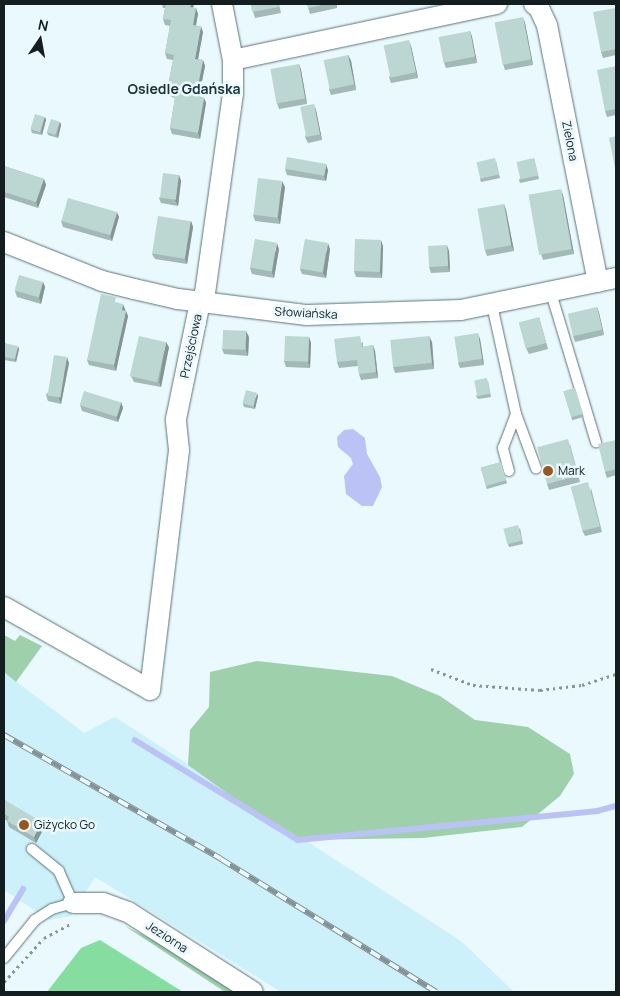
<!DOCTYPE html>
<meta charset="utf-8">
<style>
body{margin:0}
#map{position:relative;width:620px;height:996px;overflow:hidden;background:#e9f9fd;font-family:Manrope,sans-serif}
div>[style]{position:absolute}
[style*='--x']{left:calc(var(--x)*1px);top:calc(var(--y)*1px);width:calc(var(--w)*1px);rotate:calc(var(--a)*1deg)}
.built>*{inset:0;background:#ccf1fa}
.green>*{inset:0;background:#9fd0ac}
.forest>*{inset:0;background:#85dda0}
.water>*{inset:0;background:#bbc3f6}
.stream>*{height:5.5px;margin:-2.75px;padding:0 2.75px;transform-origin:2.75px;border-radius:2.75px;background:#bbc3f6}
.path>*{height:3px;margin-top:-1.5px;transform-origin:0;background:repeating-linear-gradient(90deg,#879598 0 2.5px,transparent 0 6.5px)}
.roads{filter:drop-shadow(0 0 1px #5b7379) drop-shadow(0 0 1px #5b7379)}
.service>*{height:10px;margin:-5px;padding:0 5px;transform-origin:5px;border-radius:5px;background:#fff}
.minor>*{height:20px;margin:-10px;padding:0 10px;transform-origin:10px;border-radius:10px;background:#fff}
.rail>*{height:5.5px;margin-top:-2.75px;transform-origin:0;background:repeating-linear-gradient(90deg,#e9f9fd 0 11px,#859295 0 22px);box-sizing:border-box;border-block:1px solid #859295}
.wall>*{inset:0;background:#a2b9b5;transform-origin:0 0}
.shaded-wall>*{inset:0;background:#849693}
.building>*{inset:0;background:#bcd7d2;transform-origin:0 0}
.dots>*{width:14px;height:14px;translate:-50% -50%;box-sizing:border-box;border:2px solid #e9f9fd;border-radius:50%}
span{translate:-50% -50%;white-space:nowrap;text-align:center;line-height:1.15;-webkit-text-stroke:5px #e9f9fd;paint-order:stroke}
.street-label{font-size:12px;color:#141e20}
.poi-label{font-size:12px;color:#141e20}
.left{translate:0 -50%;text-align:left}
.neighbourhood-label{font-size:14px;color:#1c3238;font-weight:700}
.frame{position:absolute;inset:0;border:5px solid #141e20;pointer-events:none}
.north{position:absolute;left:15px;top:15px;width:50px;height:50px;-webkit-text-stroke:4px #e9f9fd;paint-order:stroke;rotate:12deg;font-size:14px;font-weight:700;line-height:20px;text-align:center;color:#141e20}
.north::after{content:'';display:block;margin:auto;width:18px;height:22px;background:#141e20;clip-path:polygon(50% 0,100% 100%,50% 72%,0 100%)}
</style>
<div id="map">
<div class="built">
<i style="clip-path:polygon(4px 672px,84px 733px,115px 717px,461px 941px,514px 992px,281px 992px,95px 877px,71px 916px,49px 920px,4px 890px)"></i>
</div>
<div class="green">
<i style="clip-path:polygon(4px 635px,15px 641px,20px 635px,42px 646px,16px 682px,4px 672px)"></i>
<i style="clip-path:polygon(257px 661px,392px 676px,440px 696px,475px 720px,528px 727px,570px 754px,574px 774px,560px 796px,522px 827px,423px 838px,298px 840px,263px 819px,188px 765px,190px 730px,209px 707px,210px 672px)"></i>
<i style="clip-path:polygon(125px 926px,175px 951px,238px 992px,225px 992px)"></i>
</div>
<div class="forest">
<i style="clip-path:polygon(100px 940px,183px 992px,47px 992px,81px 948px)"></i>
</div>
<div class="water">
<i style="clip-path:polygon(353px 429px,365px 438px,367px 454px,380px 477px,382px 487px,373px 506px,362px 506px,346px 494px,344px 476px,353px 464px,351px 458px,338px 447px,337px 437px,344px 430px)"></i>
</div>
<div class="stream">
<i style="--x:135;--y:740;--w:191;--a:31.5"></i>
<i style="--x:298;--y:840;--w:301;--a:-5.5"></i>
<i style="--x:598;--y:811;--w:19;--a:-16"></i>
<i style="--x:4;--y:921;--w:37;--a:-59"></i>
</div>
<div class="path">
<i style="--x:431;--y:669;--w:45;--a:20.9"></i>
<i style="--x:473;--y:685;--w:67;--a:4.3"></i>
<i style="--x:540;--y:690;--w:42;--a:-6.8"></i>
<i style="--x:582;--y:685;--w:36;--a:-18"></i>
<i style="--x:4;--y:982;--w:59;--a:-47.7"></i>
<i style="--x:44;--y:938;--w:32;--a:-28"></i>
</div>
<div class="roads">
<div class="service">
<i style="--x:551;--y:293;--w:156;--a:73.2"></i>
<i style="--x:492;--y:305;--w:112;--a:77.6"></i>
<i style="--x:516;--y:414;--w:58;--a:69.7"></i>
<i style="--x:509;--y:471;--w:24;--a:-105"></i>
<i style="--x:503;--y:448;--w:36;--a:-69"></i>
<i style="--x:4;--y:958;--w:49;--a:-50.8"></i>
<i style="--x:35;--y:920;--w:20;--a:-33"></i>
<i style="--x:52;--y:909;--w:22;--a:-16"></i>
<i style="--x:73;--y:903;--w:35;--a:-114"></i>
<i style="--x:59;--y:871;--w:35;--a:-141"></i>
</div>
<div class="minor">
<i style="--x:534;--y:4;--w:6;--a:39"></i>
<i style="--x:539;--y:8;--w:19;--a:65"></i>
<i style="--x:547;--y:25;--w:262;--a:78.8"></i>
<i style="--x:233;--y:60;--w:270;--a:-12"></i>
<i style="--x:4;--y:242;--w:105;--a:21.7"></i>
<i style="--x:102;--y:281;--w:33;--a:14"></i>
<i style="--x:134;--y:289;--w:45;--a:12.8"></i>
<i style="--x:178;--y:299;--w:130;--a:7.1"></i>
<i style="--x:307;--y:315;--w:154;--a:-1.9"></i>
<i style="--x:461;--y:310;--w:158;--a:-11.7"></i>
<i style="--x:4;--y:607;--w:168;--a:29.6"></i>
<i style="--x:150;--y:690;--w:242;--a:-83.1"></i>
<i style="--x:179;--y:450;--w:31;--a:-96"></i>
<i style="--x:176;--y:419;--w:119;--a:-78.4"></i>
<i style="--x:200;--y:302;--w:10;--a:-61"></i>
<i style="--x:205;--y:293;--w:202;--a:-82"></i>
<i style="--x:233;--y:93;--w:33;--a:-90"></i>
<i style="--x:233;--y:60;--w:57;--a:-101.1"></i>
<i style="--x:73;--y:903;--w:30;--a:0"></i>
<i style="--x:103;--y:903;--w:27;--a:20"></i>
<i style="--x:128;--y:912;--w:148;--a:32.6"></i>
</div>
</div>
<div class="rail">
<i style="--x:4;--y:735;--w:250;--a:29.7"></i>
<i style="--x:221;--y:859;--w:253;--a:31.7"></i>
</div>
<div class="wall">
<i style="clip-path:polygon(162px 4px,194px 4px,193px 8px,196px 8px,198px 14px,196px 25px,203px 32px,198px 59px,203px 60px,205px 66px,199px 96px,204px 98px,206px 103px,200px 139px,172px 134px,170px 128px,175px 98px,169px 96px,167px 91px,173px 60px,167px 59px,165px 53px,170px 26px,165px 25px,163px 19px,165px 8px,163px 8px)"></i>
<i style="clip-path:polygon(251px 4px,279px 4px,281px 13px,255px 18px)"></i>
<i style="clip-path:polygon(307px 4px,337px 4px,337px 8px,310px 14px)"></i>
<i style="clip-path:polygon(616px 8px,616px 55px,603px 58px,601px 52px)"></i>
<i style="clip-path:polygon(525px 23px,533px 65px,505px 70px,503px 64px)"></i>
<i style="clip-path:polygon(470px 31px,472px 37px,477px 63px,446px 68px,444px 63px)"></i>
<i style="clip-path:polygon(411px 46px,418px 78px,391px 83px,389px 77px)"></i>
<i style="clip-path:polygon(348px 55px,351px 61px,356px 90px,331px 95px,329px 89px)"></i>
<i style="clip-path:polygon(299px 64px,301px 70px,307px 104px,279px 109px,277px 103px)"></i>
<i style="clip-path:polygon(616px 66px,616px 115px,607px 117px,605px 111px)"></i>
<i style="clip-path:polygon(316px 110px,322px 140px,308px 143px,305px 137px)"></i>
<i style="clip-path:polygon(45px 117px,46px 120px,42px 135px,32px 133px,31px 130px)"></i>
<i style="clip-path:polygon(60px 122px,61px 125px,58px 138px,48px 135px,47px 132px)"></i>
<i style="clip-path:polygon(534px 158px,539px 179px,520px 183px,519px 180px)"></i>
<i style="clip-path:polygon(496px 161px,500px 178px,481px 182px,480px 179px)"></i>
<i style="clip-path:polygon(4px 166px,44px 179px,46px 185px,38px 208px,4px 197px)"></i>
<i style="clip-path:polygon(285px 169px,328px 170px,326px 181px,287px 175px)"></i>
<i style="clip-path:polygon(179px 175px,181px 181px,178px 206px,161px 203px,159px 198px)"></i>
<i style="clip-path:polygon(285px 187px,280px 224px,255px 221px,253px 215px)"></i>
<i style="clip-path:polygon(563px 195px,574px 254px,543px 260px,541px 254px)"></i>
<i style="clip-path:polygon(504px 204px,506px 210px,514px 251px,487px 256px,485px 250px)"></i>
<i style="clip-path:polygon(119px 217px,112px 241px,63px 227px,61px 221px)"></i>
<i style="clip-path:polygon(191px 221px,193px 227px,187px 264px,155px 259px,152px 254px)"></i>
<i style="clip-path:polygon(383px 246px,382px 278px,356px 277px,354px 271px)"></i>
<i style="clip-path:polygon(279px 249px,274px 278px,252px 274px,250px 268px)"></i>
<i style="clip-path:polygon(330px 249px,326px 278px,302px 274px,300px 269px)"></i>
<i style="clip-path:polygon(449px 251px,450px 272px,431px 273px,429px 267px)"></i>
<i style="clip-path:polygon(43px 282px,45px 287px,41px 304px,17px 297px,15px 291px)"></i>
<i style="clip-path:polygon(118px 303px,125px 309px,128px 316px,116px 371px,89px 365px,87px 360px)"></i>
<i style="clip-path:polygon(597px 307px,599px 313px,604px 335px,575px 342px,573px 336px)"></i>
<i style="clip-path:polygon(539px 317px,548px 349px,529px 354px,526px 348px)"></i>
<i style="clip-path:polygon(249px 337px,248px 356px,224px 354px,222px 349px)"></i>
<i style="clip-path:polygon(309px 337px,311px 343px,310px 368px,286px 367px,284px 361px)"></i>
<i style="clip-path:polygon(480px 339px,484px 365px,460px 368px,458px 363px)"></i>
<i style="clip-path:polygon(363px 342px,363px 347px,373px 345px,375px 351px,378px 378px,361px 380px,359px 374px,358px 366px,339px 368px,337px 362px)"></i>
<i style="clip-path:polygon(432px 342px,434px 369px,395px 373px,393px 367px)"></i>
<i style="clip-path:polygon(4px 343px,19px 349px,16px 362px,4px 360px)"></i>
<i style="clip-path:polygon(169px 347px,161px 387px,134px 382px,131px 376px)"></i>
<i style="clip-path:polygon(69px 363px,61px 404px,48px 401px,46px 395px)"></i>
<i style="clip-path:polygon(488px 381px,491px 397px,478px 399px,476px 396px)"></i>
<i style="left:575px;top:388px;width:30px;height:12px;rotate:73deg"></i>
<i style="clip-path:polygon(258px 396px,255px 409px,244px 407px,243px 404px)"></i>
<i style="clip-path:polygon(121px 402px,123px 408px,118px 422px,82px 411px,80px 405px)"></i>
<i style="clip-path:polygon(616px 440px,616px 475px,607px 478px,605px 472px)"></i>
<i style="clip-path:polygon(570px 444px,580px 482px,549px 490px,547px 484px)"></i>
<i style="left:501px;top:462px;width:22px;height:21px;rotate:74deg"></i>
<i style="clip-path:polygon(591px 488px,602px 532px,585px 536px,582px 530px)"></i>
<i style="clip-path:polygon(520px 528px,523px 544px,509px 547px,508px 544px)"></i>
<i style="clip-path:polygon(4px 802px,44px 828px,36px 843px,9px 827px,7px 821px,4px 819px)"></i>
</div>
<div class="shaded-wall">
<i style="clip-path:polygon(191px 4px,194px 4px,192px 13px,190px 7px)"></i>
<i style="clip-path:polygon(196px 8px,198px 14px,195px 30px,193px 25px)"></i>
<i style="clip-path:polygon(523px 17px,525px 23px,533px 65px,531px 59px)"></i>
<i style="clip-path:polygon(201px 26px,203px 32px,197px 65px,195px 59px)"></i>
<i style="clip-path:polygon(470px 31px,472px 37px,477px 63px,475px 57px)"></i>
<i style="clip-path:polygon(409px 40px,411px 46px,418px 78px,416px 72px)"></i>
<i style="clip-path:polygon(348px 55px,351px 61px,356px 90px,354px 84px)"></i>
<i style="clip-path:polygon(203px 60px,205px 66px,198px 102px,196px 96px)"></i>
<i style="clip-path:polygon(299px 64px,301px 70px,307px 104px,305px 98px)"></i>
<i style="clip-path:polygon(204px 98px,206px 103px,200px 139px,198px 133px)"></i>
<i style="clip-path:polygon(314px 104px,316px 110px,322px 140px,320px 134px)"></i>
<i style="clip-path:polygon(45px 117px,46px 120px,42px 135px,41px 132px)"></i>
<i style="clip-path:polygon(60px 122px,61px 125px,58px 138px,57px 135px)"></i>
<i style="clip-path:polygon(326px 164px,328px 170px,326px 181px,324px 176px)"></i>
<i style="clip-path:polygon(179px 175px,181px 181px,178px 206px,175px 200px)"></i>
<i style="clip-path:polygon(44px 179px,46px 185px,38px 208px,36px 202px)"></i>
<i style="clip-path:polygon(282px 181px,285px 187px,280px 224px,278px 218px)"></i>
<i style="clip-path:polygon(561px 189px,563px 195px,574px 254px,572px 249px)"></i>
<i style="clip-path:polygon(504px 204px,506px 210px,514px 251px,511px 245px)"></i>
<i style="clip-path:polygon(117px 212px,119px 217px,112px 241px,110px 235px)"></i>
<i style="clip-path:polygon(191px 221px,193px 227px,187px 264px,185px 259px)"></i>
<i style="clip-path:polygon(381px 240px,383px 246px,382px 278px,380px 272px)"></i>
<i style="clip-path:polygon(277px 243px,279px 249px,274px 278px,272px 272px)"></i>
<i style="clip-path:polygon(328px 243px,330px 249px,326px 278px,323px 273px)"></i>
<i style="clip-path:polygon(447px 245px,449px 251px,450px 272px,448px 266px)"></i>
<i style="clip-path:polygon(43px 282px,45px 287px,41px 304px,39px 298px)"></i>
<i style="clip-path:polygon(123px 304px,125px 309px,124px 316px,122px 310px)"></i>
<i style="clip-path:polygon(597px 307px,599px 313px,604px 335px,602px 329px)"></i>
<i style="clip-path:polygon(126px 311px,128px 316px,116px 371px,114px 365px)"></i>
<i style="clip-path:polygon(246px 331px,249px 337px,248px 356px,246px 350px)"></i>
<i style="clip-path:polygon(478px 333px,480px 339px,484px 365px,482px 359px)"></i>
<i style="clip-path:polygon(429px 336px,432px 342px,434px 369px,432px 363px)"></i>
<i style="clip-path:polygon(309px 337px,311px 343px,310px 368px,308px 362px)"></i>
<i style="clip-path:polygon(166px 342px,169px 347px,161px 387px,159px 382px)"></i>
<i style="clip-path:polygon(373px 345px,375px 351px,378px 378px,376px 372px)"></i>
<i style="clip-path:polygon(18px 346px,19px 349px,16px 362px,15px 359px)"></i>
<i style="clip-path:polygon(67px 357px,69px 363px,61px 404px,59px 398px)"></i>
<i style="clip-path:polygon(257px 393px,258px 396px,255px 409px,254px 406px)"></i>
<i style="clip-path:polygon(121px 402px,123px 408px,118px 422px,116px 416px)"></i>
<i style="clip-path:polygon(42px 822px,44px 828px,36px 843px,34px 837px)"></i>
</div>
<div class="building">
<i style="clip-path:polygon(166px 4px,191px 4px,190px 7px,196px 8px,193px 25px,201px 26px,195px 59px,203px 60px,196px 96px,204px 98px,198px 133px,170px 128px,176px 92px,167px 91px,174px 55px,165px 53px,171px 20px,163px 19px)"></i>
<i style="clip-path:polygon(251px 4px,278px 4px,279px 7px,252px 12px)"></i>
<i style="clip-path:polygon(307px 4px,327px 4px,308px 8px)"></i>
<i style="clip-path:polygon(616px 8px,616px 49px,601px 52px,593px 12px)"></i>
<i style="left:523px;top:17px;width:43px;height:29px;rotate:79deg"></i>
<i style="left:470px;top:31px;width:26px;height:32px;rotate:79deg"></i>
<i style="left:409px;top:40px;width:33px;height:26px;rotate:78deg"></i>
<i style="left:348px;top:55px;width:30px;height:25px;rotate:78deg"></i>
<i style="left:299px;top:64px;width:35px;height:29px;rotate:80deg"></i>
<i style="clip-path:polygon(616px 66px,616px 109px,605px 111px,597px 70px)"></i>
<i style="left:314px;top:104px;width:31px;height:14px;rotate:79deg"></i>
<i style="left:35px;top:114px;width:10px;height:16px;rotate:17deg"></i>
<i style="left:51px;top:119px;width:9px;height:14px;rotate:18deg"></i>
<i style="clip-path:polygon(616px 136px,616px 173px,609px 138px)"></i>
<i style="left:287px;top:157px;width:40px;height:12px;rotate:10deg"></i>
<i style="left:495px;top:158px;width:17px;height:19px;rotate:77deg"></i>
<i style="left:534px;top:158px;width:18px;height:18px;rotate:77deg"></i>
<i style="clip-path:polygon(4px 166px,44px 179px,36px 202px,4px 192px)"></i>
<i style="left:163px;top:173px;width:16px;height:25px;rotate:7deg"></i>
<i style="left:258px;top:178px;width:24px;height:37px;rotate:7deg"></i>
<i style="left:561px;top:189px;width:61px;height:33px;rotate:80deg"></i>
<i style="left:68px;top:198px;width:51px;height:24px;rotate:16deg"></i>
<i style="left:504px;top:204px;width:42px;height:27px;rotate:80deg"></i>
<i style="left:158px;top:216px;width:33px;height:38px;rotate:9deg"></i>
<i style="left:255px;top:239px;width:22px;height:29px;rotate:10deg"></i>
<i style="left:305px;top:239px;width:23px;height:30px;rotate:10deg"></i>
<i style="left:355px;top:239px;width:26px;height:32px;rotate:2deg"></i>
<i style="left:447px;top:245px;width:21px;height:19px;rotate:87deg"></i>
<i style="left:19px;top:275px;width:25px;height:16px;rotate:16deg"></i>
<i style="clip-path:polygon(101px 294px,116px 297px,115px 302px,123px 304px,122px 310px,126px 311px,114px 365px,87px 360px)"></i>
<i style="left:597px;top:307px;width:23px;height:30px;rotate:77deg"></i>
<i style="left:539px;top:317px;width:27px;height:21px;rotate:75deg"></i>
<i style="left:223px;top:330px;width:23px;height:19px;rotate:2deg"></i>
<i style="left:478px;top:333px;width:26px;height:24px;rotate:81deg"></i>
<i style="left:139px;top:336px;width:28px;height:41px;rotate:13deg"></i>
<i style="left:285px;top:336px;width:24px;height:25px;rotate:2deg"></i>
<i style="clip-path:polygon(360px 336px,362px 347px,373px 345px,376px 372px,359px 374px,357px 360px,337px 362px,334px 339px)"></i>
<i style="left:429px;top:336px;width:27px;height:39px;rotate:84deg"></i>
<i style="clip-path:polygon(4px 343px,18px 346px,15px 359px,4px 357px)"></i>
<i style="left:54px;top:355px;width:13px;height:41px;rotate:9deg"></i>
<i style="left:487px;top:378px;width:16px;height:13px;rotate:79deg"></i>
<i style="left:575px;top:388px;width:27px;height:12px;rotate:73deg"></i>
<i style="left:246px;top:390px;width:11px;height:14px;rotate:15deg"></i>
<i style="left:84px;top:391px;width:39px;height:15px;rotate:17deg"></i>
<i style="left:568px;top:439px;width:38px;height:32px;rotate:75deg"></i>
<i style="clip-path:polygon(616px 440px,616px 469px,605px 472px,598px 444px)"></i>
<i style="left:501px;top:462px;width:19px;height:21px;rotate:74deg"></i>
<i style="left:588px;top:482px;width:46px;height:18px;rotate:75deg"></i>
<i style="left:518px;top:525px;width:16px;height:15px;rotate:76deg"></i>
<i style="clip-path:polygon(5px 800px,42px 822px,34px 837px,7px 821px,9px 817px,4px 814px,4px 802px)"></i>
</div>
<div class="dots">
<i style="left:548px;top:471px;background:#96581e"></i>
<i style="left:24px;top:825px;background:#96581e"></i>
</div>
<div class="street-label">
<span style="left:570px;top:141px;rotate:79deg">Zielona</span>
<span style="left:306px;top:313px;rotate:3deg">Słowiańska</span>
<span style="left:191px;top:346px;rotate:-78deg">Przejściowa</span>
<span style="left:167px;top:937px;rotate:33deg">Jeziorna</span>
</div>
<div class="poi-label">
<span class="left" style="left:558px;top:471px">Mark</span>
<span class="left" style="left:34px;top:825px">Giżycko Go</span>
</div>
<div class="neighbourhood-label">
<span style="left:184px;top:89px">Osiedle Gdańska</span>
</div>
<div class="frame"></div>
<div class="north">N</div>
</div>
